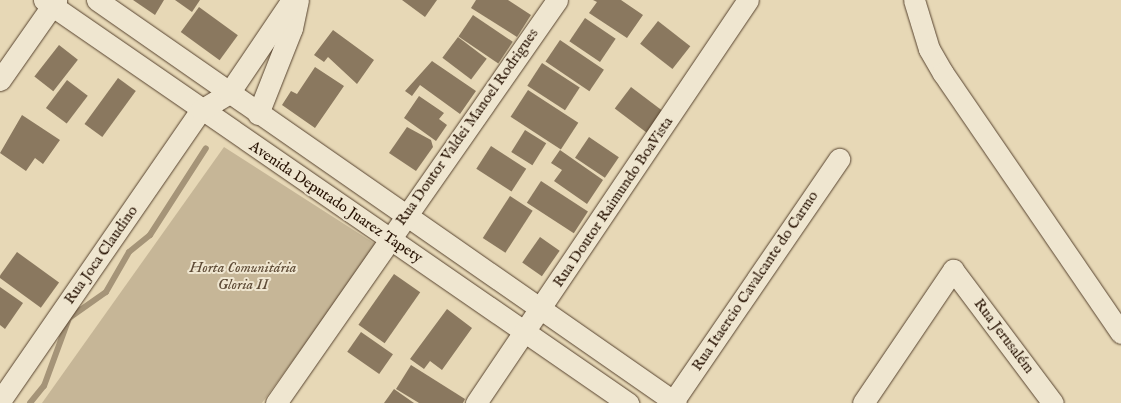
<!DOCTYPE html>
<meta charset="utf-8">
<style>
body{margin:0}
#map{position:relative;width:1121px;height:403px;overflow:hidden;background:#e7d8b6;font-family:"IM FELL English",serif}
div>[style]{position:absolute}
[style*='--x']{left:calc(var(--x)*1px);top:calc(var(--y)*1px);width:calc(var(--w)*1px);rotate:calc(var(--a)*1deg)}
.green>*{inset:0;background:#c6b697}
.stream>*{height:6px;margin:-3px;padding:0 3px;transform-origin:3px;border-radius:3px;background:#a59478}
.building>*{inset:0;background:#8a785f;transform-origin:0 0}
.roads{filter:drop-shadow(0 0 1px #56422e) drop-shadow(0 0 1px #56422e)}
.minor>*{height:21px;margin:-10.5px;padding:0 10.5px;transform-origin:10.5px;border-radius:10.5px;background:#efe6d0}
span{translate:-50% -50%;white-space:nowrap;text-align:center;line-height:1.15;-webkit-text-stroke:4px #efe6d0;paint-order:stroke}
.street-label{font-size:15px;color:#251000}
.park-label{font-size:15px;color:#5d4a35;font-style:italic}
</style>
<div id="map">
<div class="green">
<i style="clip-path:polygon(224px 147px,377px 245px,262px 403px,42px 403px)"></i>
</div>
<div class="stream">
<i style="--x:30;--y:403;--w:22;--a:-51"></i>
<i style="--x:44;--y:386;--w:72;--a:-69.8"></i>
<i style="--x:69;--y:318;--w:45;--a:-35.1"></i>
<i style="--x:106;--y:292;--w:46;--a:-60.1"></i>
<i style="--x:129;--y:252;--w:27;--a:-39"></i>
<i style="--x:150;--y:235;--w:103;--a:-57.2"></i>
</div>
<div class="building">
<i style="clip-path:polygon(133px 0,164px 0,155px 15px)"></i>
<i style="clip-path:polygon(175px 0,200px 0,192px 12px)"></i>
<i style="clip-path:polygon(402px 0,437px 0,425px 17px)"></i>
<i style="clip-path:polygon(476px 0,508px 0,531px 15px,517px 37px,471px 8px)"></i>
<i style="clip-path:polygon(593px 0,621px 0,643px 15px,627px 38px,589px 13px,597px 2px)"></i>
<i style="left:199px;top:7px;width:48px;height:31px;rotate:36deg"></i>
<i style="left:473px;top:15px;width:48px;height:26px;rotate:34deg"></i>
<i style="left:585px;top:18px;width:37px;height:28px;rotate:34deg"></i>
<i style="left:658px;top:21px;width:41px;height:29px;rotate:38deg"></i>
<i style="clip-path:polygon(333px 30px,374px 60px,357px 84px,328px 57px,324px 62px,314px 55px)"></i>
<i style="left:458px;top:37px;width:36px;height:26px;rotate:37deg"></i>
<i style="left:560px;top:40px;width:53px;height:26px;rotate:34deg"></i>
<i style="left:59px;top:45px;width:24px;height:40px;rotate:38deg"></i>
<i style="clip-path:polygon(432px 61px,476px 91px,460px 114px,420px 85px,412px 96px,405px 91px)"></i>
<i style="left:542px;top:63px;width:45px;height:27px;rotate:33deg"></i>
<i style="clip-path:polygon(315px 67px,344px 86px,315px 128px,282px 105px,291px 91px,297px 94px)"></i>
<i style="left:118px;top:78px;width:22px;height:57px;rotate:36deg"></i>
<i style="left:67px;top:80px;width:26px;height:35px;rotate:37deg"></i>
<i style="left:631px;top:87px;width:41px;height:27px;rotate:37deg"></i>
<i style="left:528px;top:90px;width:60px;height:32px;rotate:33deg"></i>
<i style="clip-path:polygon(419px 96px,444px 113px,439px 119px,447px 125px,436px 141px,404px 118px)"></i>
<i style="clip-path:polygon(22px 115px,60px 140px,43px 164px,35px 158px,26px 171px,0 153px)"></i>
<i style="clip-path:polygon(407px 127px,431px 140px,433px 147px,416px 171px,389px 153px)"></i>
<i style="left:525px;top:130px;width:25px;height:26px;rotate:32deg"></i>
<i style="left:589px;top:137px;width:36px;height:25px;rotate:34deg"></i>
<i style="left:491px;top:146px;width:42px;height:27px;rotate:33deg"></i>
<i style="clip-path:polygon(560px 150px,603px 180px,587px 204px,554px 181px,562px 170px,551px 163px)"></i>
<i style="left:541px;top:181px;width:56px;height:26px;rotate:33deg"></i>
<i style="left:510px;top:196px;width:27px;height:50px;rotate:33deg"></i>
<i style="left:540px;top:237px;width:24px;height:31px;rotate:35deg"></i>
<i style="left:17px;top:252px;width:52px;height:31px;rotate:36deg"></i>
<i style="left:394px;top:274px;width:32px;height:62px;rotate:35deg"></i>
<i style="clip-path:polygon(0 287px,23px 303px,5px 329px,0 325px)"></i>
<i style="clip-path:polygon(447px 309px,472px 328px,442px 370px,430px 361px,424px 369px,410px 359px)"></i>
<i style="left:361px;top:332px;width:39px;height:24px;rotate:35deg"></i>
<i style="clip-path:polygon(411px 365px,465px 399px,463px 403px,419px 403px,396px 389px)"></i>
<i style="clip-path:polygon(394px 389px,414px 403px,384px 403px)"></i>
</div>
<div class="roads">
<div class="minor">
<i style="--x:44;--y:0;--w:710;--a:34.61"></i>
<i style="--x:97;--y:0;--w:705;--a:34.84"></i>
<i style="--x:914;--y:0;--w:51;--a:73"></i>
<i style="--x:929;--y:49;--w:28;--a:60"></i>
<i style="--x:943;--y:73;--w:315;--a:55.6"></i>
<i style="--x:0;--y:80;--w:98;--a:-55"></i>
<i style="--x:258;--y:114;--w:92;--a:-68.4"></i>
<i style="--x:292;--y:28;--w:29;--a:-78"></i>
<i style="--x:0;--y:401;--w:354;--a:-55.4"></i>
<i style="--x:201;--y:110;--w:33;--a:-31"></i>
<i style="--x:229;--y:93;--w:112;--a:-55.9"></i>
<i style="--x:276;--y:403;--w:491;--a:-55.1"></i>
<i style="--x:476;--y:403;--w:486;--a:-56"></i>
<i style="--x:672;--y:403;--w:296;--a:-55.6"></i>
<i style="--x:863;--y:403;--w:161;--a:-55.9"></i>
<i style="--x:953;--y:270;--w:166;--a:53.1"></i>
</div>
</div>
<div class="street-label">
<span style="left:467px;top:127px;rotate:-55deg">Rua Doutor Valdei Manoel Rodrigues</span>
<span style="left:336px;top:202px;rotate:34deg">Avenida Deputado Juarez Tapety</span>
<span style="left:613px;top:202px;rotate:-56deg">Rua Doutor Raimundo BoaVista</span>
<span style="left:101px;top:255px;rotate:-55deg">Rua Joca Claudino</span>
<span style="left:755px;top:281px;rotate:-56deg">Rua Itaercio Cavalcante do Carmo</span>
<span style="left:1004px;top:336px;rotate:53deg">Rua Jerusalém</span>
</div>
<div class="park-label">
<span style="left:243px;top:276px">Horta Comunitária<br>Gloria II</span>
</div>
</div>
